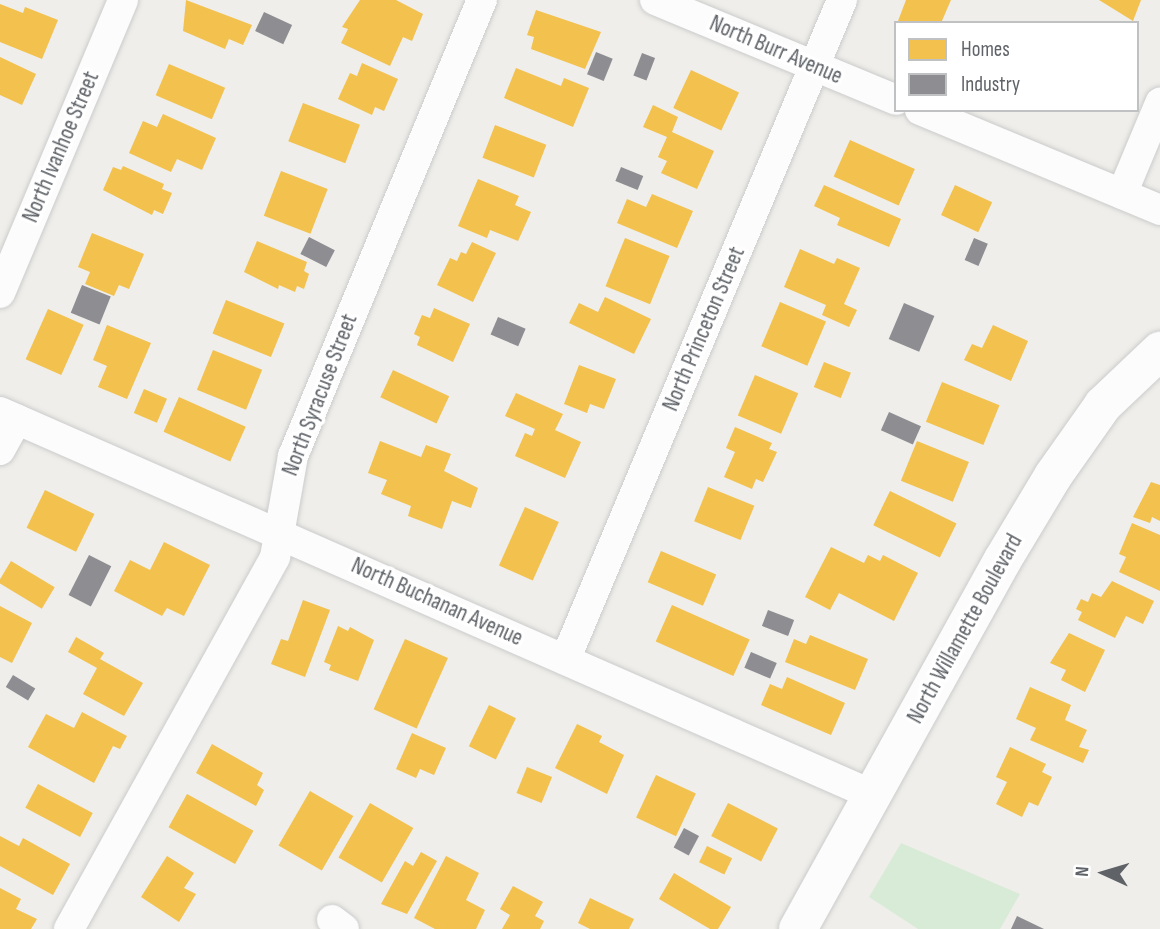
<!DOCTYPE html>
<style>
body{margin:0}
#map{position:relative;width:1160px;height:929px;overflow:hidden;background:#efeeea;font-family:"Sofia Sans Condensed",sans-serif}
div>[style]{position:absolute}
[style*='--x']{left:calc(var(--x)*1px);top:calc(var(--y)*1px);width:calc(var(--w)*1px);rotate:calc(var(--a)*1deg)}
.green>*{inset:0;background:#d8ebd6}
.homes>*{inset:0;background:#f2c14e;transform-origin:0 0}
.industry>*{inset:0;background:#8d8d92;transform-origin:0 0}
.roads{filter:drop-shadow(0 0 2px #cbcccc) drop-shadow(0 0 2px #cbcccc)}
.street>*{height:30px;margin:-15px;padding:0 15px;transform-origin:15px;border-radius:15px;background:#fdfcfc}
.secondary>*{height:38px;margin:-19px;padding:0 19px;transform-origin:19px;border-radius:19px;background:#fdfcfc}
span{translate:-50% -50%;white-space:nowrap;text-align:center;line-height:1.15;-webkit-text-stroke:7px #fff;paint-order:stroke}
.street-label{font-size:23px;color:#5f6368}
.legend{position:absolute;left:894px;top:21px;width:245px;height:91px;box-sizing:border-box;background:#fff;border:2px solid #bfc1c3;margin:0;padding:9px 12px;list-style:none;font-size:21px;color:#5f6368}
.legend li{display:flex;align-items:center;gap:14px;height:35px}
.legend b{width:35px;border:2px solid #bfc1c3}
.north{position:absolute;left:1069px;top:838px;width:70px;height:70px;-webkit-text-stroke:5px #fff;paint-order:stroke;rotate:274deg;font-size:19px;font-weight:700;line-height:28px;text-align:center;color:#5f6368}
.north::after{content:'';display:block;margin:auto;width:24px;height:32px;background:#5f6368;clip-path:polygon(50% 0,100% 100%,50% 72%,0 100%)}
</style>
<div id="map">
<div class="green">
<i style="clip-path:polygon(901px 843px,1020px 894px,1000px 929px,918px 929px,869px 897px)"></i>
</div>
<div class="homes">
<i style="clip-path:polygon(186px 0,252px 25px,243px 45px,229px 39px,225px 49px,183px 31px)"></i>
<i style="clip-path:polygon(360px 0,396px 0,423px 14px,412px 41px,403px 37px,390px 66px,341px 43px,348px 29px,342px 27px)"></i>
<i style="clip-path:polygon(906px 0,951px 0,941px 23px,901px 23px,898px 21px)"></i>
<i style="clip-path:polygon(1099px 0,1141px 0,1133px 21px)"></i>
<i style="clip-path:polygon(0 4px,23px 13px,25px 7px,58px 20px,42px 59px,0 42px)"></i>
<i style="clip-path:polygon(536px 10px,601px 32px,585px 69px,531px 49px,534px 37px,527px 35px)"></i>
<i style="clip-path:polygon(0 57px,36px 74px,22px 105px,0 95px)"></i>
<i style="clip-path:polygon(362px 63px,398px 79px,384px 111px,375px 107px,372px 115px,338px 99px,350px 73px,357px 76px)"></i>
<i style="left:169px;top:64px;width:61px;height:34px;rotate:23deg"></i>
<i style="clip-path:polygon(516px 68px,561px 86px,564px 78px,589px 88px,573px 127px,504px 98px)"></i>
<i style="left:691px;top:70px;width:53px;height:42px;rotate:25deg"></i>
<i style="left:303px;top:103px;width:61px;height:41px;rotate:21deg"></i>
<i style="clip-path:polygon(653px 105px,678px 117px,672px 132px,714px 151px,697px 189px,661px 173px,667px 161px,658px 157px,667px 137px,643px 127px)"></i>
<i style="clip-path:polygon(163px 114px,216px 138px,202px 170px,177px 159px,171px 172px,129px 153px,143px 121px,157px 127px)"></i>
<i style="left:495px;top:125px;width:55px;height:35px;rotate:21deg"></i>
<i style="left:850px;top:140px;width:71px;height:40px;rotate:24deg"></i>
<i style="clip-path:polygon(123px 166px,164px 184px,162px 189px,172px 193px,163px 214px,154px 210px,152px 215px,103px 190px,113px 167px,121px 170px)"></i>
<i style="left:281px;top:171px;width:50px;height:48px;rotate:21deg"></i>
<i style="clip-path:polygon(478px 179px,519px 196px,515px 205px,531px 212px,518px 241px,490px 230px,487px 238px,458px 226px)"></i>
<i style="clip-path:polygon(824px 185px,901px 219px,889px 247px,837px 225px,840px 218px,814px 206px)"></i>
<i style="left:955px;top:185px;width:41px;height:33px;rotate:25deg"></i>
<i style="clip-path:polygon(652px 194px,693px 211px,677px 248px,617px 223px,627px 199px,646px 207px)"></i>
<i style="clip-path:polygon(92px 233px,144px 254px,129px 289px,119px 285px,114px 296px,85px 284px,90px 272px,78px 267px)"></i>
<i style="left:625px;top:238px;width:48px;height:52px;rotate:22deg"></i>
<i style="clip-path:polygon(257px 241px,307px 262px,304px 271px,309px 274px,304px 289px,297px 286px,295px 292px,279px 285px,278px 289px,244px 272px)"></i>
<i style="clip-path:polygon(472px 242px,496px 253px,473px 302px,437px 285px,450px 258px,457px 261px,461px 252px,466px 254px)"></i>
<i style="clip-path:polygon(800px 249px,834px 264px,837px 258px,860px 268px,844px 304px,857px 310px,849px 327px,822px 315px,826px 305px,784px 287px)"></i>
<i style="clip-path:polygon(605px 297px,651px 319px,634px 354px,569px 323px,579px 303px,598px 312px)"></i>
<i style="left:226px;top:300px;width:63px;height:36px;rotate:22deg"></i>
<i style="left:780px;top:302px;width:50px;height:48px;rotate:23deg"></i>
<i style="clip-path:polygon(434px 308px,470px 324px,453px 362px,417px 345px,420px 337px,414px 334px,422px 315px,430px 318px)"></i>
<i style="left:48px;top:309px;width:39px;height:55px;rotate:24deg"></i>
<i style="clip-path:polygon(107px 325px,151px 343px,127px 399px,98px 387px,107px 366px,93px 360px)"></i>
<i style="clip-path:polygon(993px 325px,1028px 341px,1011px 381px,964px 360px,972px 344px,982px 348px)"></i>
<i style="left:213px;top:350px;width:53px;height:43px;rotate:22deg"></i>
<i style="left:824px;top:362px;width:29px;height:27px;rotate:22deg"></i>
<i style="clip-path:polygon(579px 365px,616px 379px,604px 409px,590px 404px,587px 413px,564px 404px)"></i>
<i style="left:393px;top:370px;width:62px;height:30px;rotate:25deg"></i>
<i style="left:755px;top:375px;width:47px;height:44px;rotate:23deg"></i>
<i style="left:942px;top:382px;width:62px;height:43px;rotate:22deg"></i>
<i style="left:144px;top:389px;width:25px;height:26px;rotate:23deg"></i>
<i style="clip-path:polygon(516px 393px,563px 414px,555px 430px,581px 442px,565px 478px,515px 456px,525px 433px,532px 436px,535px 429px,505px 416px)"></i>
<i style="left:179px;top:397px;width:73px;height:38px;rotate:24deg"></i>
<i style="clip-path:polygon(735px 427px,772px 443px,769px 449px,777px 452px,763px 482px,756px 479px,752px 489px,724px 477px,735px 452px,726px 448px)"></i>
<i style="clip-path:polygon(380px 441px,421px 457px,426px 445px,451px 454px,444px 471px,478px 488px,471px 508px,452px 501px,442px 529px,408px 516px,411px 506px,381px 494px,387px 480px,368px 473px)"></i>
<i style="left:917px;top:441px;width:56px;height:43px;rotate:22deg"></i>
<i style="clip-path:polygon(1151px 482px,1160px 485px,1160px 521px,1152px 517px,1150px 523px,1133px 517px)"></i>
<i style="left:708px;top:487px;width:50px;height:37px;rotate:22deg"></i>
<i style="left:45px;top:490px;width:55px;height:42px;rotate:26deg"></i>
<i style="left:890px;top:491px;width:74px;height:38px;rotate:26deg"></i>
<i style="left:525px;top:507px;width:37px;height:64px;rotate:24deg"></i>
<i style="clip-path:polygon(1132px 523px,1160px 535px,1160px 591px,1119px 572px,1126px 557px,1119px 554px)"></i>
<i style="clip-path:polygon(164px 542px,210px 565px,184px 616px,167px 608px,162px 616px,114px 591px,130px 560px,150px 570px)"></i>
<i style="clip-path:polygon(831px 547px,864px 563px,868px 555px,880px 561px,883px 555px,918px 573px,894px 621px,839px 593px,830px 610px,805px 597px)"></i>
<i style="left:661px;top:551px;width:60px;height:34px;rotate:23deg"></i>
<i style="left:11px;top:561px;width:51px;height:25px;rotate:31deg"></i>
<i style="clip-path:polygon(1112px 581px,1154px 601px,1143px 624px,1126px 616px,1115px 638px,1078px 620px,1082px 612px,1076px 609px,1081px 599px,1088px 602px,1092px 593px,1101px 597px)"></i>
<i style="clip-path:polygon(303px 600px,330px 610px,305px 677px,271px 664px,281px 639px,288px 641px)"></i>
<i style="left:672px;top:605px;width:85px;height:40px;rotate:24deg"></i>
<i style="clip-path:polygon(0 606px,32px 623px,12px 663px,0 657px)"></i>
<i style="clip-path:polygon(338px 626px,348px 631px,350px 627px,374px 640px,358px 681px,329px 670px,331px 665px,324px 662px)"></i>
<i style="clip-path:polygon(1069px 633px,1105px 650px,1085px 692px,1061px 680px,1066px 670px,1050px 663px)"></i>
<i style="clip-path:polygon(810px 635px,868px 659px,855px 690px,785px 662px,794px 639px,806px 644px)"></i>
<i style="clip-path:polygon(76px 637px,104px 653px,100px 659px,143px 683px,124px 716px,83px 694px,97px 668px,68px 652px)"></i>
<i style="left:405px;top:639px;width:47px;height:77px;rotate:24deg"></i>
<i style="clip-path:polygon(787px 677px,845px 703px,831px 735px,761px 705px,770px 684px,782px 689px)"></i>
<i style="clip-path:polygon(1030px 687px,1071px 705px,1065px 720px,1087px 730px,1079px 747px,1089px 750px,1083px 763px,1030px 740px,1036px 728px,1016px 719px)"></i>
<i style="left:489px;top:705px;width:30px;height:46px;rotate:26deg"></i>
<i style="clip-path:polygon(82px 712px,127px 736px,120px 749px,113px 746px,94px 783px,28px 747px,46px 714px,74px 728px)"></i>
<i style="clip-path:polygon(577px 724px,602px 736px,599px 742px,624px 755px,607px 794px,555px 768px)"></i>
<i style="clip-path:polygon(412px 733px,446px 748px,434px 775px,420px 769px,416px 778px,396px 769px)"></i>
<i style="clip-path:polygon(212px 744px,263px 773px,257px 785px,264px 790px,256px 806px,196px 773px)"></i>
<i style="clip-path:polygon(1010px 747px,1046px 764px,1042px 772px,1052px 777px,1038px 806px,1029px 802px,1022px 817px,996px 804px,1007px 782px,996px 777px)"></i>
<i style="left:527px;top:767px;width:27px;height:28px;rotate:22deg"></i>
<i style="left:656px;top:775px;width:44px;height:47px;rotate:25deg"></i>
<i style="left:38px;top:784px;width:62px;height:27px;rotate:28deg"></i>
<i style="left:310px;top:791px;width:50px;height:63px;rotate:30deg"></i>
<i style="left:187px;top:794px;width:76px;height:38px;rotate:29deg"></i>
<i style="left:370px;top:803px;width:50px;height:63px;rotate:30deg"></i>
<i style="left:728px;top:803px;width:56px;height:37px;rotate:27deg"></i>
<i style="clip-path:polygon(0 836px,19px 846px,23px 838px,70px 864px,53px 895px,0 866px)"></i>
<i style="left:707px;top:846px;width:28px;height:18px;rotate:26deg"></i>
<i style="clip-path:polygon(421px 852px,437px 861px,407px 914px,381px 904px,405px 861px,413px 866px)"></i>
<i style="clip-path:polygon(167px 856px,194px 873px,184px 888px,196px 894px,179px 922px,141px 897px)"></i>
<i style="clip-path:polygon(446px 856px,479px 873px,466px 900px,485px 910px,476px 929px,435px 929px,414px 918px)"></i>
<i style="clip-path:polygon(674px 873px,731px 907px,718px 929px,710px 929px,659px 899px)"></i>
<i style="clip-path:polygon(513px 886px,543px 902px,535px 916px,544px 921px,540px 929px,502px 929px,510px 915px,500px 909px)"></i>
<i style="clip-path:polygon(0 888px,21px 899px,16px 909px,37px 919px,31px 929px,0 929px)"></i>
<i style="clip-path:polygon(590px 898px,634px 919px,629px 929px,590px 929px,578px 923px)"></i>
</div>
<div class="industry">
<i style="left:264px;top:12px;width:31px;height:21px;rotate:25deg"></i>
<i style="left:596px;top:52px;width:18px;height:24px;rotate:22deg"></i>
<i style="left:642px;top:53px;width:14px;height:24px;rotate:21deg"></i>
<i style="left:621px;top:167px;width:24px;height:15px;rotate:22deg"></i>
<i style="left:309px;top:237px;width:29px;height:19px;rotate:27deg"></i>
<i style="left:974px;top:238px;width:15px;height:24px;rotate:23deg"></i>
<i style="left:82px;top:285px;width:31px;height:30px;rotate:22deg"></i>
<i style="left:904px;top:303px;width:33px;height:39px;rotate:23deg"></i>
<i style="left:498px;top:317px;width:30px;height:19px;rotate:23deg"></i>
<i style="left:889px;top:412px;width:35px;height:20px;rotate:24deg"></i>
<i style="left:89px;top:555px;width:25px;height:45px;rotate:27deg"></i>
<i style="left:768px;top:610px;width:28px;height:17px;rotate:21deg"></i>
<i style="left:751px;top:652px;width:28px;height:17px;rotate:23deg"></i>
<i style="left:13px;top:675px;width:26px;height:14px;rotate:31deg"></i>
<i style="left:684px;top:828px;width:17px;height:22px;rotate:28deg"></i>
<i style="clip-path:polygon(1017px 916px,1044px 929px,1011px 929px)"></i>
</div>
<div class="roads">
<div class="street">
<i style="--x:655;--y:0;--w:261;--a:22.5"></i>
<i style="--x:920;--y:110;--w:260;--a:22.6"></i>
<i style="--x:1122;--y:194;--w:99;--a:-67.3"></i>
<i style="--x:0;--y:293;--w:318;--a:-67.2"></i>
<i style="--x:0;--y:412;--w:953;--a:23.69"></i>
<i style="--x:0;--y:450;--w:35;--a:-61"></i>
<i style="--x:566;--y:658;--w:714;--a:-67.24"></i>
<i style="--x:332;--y:920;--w:15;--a:37"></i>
<i style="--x:69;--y:929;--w:425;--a:-61"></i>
<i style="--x:275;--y:557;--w:103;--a:-79.9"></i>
<i style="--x:293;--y:456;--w:494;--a:-67.5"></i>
</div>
<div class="secondary">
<i style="--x:798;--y:929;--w:421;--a:-61"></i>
<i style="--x:1002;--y:561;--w:99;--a:-59"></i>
<i style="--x:1053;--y:476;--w:87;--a:-54.8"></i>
<i style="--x:1103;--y:405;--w:79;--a:-43.5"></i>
</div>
</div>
<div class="street-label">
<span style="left:776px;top:50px;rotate:23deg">North Burr Avenue</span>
<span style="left:61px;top:147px;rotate:-67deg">North Ivanhoe Street</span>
<span style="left:704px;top:329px;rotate:-67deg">North Princeton Street</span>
<span style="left:320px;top:395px;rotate:-69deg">North Syracuse Street</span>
<span style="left:437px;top:602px;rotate:24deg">North Buchanan Avenue</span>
<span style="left:965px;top:629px;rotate:-61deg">North Willamette Boulevard</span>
</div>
<ul class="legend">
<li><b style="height:19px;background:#f2c14e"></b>Homes</li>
<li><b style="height:19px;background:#8d8d92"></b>Industry</li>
</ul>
<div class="north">N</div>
</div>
